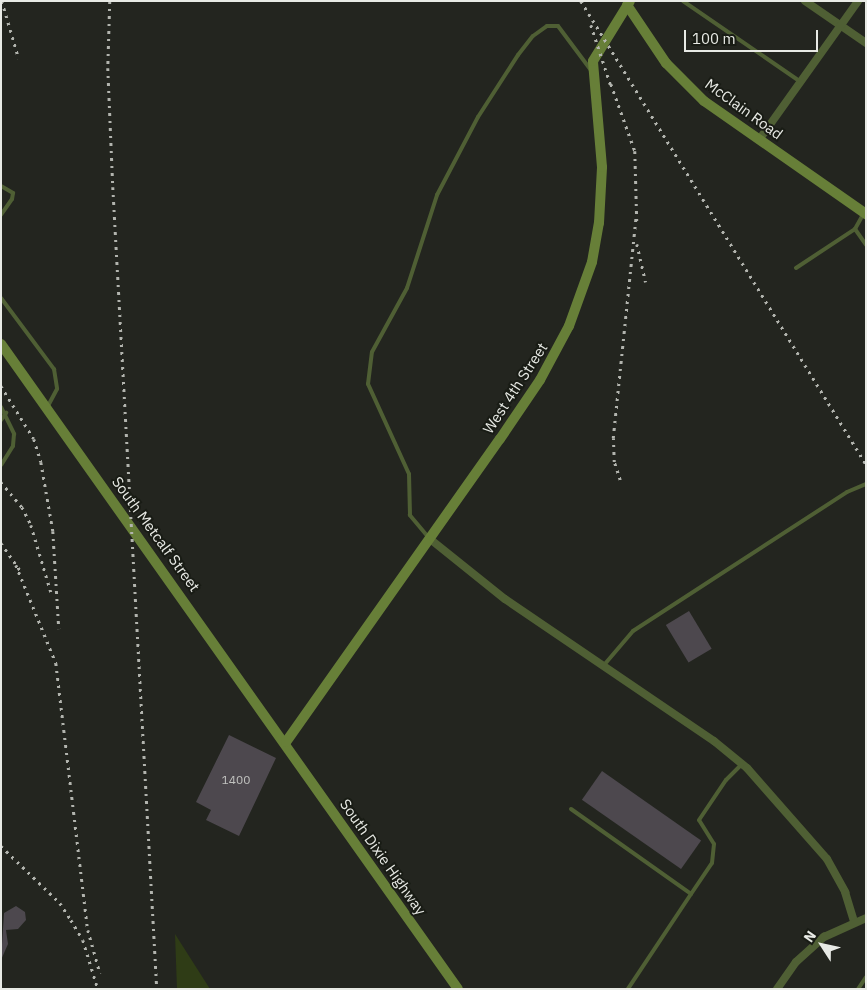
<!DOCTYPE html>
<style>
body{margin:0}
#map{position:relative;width:867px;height:990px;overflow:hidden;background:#23251f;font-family:"IBM Plex Sans",sans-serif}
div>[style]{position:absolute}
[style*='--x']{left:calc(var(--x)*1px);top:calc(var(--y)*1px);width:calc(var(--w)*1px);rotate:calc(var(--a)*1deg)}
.green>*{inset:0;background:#2f3c16}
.building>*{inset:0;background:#4d484e;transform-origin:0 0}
.lane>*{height:4px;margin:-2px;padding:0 2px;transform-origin:2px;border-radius:2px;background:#4f5f34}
.street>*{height:8px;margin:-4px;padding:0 4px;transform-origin:4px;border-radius:4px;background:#4f5f34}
.secondary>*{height:10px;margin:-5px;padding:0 5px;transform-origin:5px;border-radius:5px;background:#677f38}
.rail>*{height:2.5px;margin-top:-1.25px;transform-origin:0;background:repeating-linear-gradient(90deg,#b2b4ae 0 2.5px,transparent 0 7.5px)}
span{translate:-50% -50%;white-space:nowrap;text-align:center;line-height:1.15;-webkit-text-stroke:4px #191c15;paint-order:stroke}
.number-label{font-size:12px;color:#c1c2bf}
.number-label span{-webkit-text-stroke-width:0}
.street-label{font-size:15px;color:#e8eae5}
.frame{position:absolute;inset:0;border:2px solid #e8eae5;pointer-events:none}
.north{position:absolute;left:797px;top:920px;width:50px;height:50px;-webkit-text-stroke:4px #191c15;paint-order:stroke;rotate:305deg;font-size:14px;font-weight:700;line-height:20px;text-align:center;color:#e8eae5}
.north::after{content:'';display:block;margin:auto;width:18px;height:22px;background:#e8eae5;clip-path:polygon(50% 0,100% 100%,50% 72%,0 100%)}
.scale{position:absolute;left:684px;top:30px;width:134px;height:22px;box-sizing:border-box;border:2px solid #e8eae5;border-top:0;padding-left:6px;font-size:15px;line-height:18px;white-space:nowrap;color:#e8eae5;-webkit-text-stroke:4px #191c15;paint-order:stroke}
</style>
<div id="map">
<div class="green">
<i style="clip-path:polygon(175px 934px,210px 989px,177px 989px)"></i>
</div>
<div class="building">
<i style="left:689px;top:611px;width:44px;height:27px;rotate:59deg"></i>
<i style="clip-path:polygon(229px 735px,276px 758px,239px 836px,206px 820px,211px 810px,196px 802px)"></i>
<i style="left:602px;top:771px;width:121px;height:35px;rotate:35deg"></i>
<i style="clip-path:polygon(16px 906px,25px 912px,26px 920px,18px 929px,6px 930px,8px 944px,1px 960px,4px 913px)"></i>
</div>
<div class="lane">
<i style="--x:683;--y:1;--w:143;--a:34.5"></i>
<i style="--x:1;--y:186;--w:14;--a:30"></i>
<i style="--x:13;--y:193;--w:6;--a:99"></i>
<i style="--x:12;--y:199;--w:19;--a:125"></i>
<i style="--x:855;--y:229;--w:19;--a:55"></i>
<i style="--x:796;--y:268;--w:71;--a:-33.5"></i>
<i style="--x:855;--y:229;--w:18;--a:-61"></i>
<i style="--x:1;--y:298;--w:89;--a:53.3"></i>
<i style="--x:54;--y:369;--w:20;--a:81"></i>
<i style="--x:57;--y:389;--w:19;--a:118"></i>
<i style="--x:1;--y:407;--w:30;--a:64"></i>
<i style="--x:14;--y:434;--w:12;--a:95"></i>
<i style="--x:13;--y:446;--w:22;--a:122"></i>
<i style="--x:1;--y:420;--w:9;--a:-54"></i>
<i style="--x:429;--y:538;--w:30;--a:-130"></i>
<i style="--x:410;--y:515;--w:41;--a:-91.4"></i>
<i style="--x:409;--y:474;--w:99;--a:-114.5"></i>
<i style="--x:368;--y:384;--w:32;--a:-83"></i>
<i style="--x:372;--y:352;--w:73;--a:-61.3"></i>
<i style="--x:407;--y:288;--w:98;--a:-72.1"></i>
<i style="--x:437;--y:195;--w:88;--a:-62.3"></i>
<i style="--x:478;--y:117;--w:74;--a:-57.2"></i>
<i style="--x:518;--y:55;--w:24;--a:-52"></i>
<i style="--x:533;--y:36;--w:17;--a:-36"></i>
<i style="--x:547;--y:26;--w:11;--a:0"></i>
<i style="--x:558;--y:26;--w:54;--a:53.3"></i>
<i style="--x:604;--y:665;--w:45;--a:-49.5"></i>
<i style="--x:633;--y:631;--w:255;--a:-33"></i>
<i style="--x:847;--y:492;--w:21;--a:-23"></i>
<i style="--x:571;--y:809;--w:147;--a:35.3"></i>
<i style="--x:691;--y:894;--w:114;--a:123.6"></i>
<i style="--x:691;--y:894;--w:37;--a:-56"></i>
<i style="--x:712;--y:863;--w:19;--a:-84"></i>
<i style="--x:714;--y:844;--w:28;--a:-122"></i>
<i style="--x:699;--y:820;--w:48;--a:-56"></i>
<i style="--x:726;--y:780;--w:23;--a:-45"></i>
<i style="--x:858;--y:989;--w:14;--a:-56"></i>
</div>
<div class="street">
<i style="--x:805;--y:1;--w:74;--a:34.5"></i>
<i style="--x:759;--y:140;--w:171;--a:-54.5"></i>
<i style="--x:430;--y:539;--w:96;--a:38.7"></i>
<i style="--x:505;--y:599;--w:253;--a:34.2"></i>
<i style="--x:714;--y:741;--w:43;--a:39.3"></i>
<i style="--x:747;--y:768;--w:121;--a:48.7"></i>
<i style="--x:827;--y:859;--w:38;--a:61"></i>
<i style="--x:845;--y:892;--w:30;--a:73"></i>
<i style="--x:777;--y:989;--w:33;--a:-55"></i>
<i style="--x:796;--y:962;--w:38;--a:-42"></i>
<i style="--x:824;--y:937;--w:46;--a:-24.3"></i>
</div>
<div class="secondary">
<i style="--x:627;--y:5;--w:70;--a:56.1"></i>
<i style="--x:666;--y:63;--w:54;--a:45"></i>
<i style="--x:704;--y:101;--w:198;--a:34.9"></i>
<i style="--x:1;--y:344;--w:790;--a:54.68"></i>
<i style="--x:286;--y:742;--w:371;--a:-54.8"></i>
<i style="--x:500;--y:439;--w:71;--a:-55.9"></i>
<i style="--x:540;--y:380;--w:61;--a:-61.8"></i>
<i style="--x:569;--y:326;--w:68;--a:-70.2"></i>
<i style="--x:592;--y:262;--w:40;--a:-80"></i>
<i style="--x:599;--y:223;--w:56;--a:-86.9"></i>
<i style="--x:602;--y:167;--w:106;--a:-94.9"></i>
<i style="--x:593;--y:61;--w:70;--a:-58.3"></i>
</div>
<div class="rail">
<i style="--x:2;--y:1;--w:60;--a:73.7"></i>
<i style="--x:110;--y:1;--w:67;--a:91.7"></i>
<i style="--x:108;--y:68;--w:119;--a:87.6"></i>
<i style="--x:113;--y:187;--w:803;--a:86.86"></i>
<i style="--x:581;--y:1;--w:544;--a:58.39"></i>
<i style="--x:591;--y:25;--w:67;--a:71.8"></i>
<i style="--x:611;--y:84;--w:71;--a:70.3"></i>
<i style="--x:635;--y:151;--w:71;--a:88.4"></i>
<i style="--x:637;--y:244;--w:39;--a:77"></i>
<i style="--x:1;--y:386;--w:62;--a:58.1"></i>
<i style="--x:34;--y:439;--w:24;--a:73"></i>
<i style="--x:41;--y:462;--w:70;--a:80.1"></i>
<i style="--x:53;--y:531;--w:98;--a:86.5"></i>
<i style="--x:620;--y:480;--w:19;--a:-108"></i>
<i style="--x:614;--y:462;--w:24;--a:-92"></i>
<i style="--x:613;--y:438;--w:224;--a:-84.1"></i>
<i style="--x:1;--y:482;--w:33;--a:50"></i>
<i style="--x:22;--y:507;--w:20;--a:63"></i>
<i style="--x:31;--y:525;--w:70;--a:73.4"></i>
<i style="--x:1;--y:543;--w:33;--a:55"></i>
<i style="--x:16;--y:565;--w:106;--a:67.8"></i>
<i style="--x:56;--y:663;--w:269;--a:83.2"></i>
<i style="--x:88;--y:930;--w:45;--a:74.4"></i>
<i style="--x:1;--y:846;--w:82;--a:44"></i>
<i style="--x:60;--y:903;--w:20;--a:57"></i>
<i style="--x:71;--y:920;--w:23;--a:59"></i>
<i style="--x:83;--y:940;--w:51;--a:73"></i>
</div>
<div class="number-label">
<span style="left:236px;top:780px">1400</span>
</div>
<div class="street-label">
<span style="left:744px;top:109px;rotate:36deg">McClain Road</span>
<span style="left:515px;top:388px;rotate:-57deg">West 4th Street</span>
<span style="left:156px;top:534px;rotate:54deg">South Metcalf Street</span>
<span style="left:383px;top:857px;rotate:55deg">South Dixie Highway</span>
</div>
<div class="frame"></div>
<div class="north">N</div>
<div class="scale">100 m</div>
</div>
